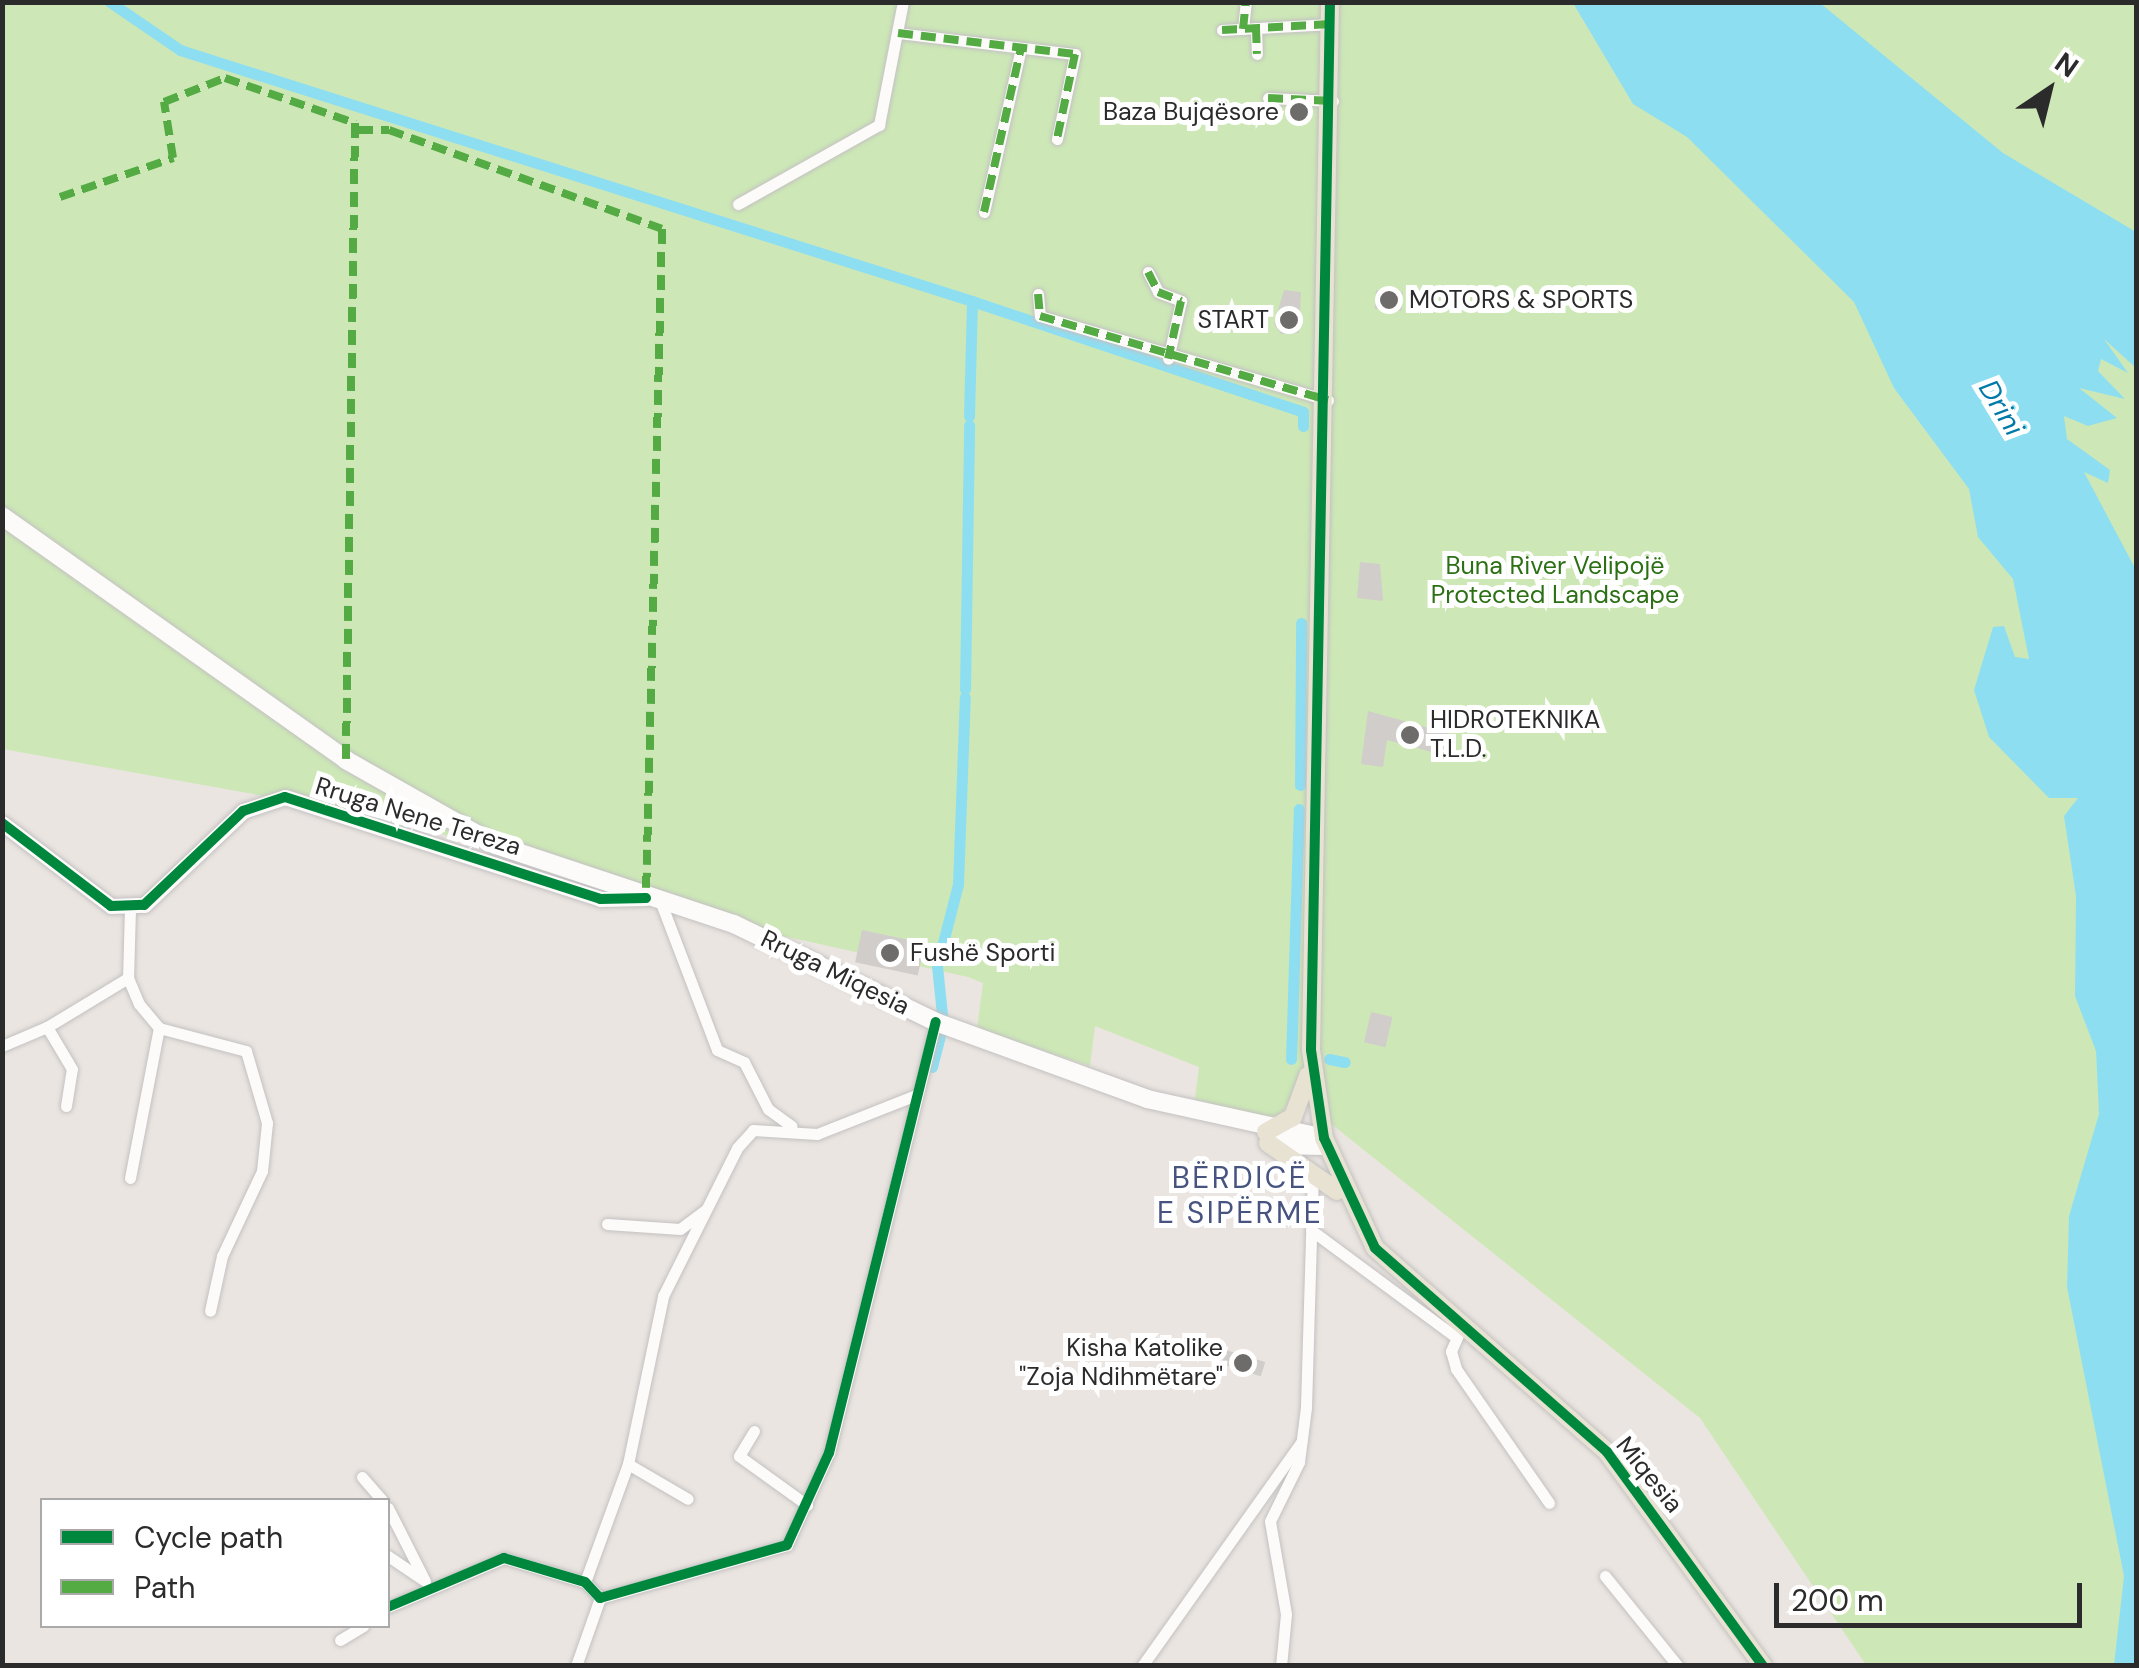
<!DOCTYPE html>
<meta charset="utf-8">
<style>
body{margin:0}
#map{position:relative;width:2139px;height:1668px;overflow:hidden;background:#eae5e0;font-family:"DM Sans",sans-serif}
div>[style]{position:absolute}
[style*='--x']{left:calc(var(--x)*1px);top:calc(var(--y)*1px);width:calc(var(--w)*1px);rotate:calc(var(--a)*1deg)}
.green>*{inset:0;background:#cde8b6}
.water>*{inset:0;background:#8edef2}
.canal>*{height:11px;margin:-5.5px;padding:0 5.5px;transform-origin:5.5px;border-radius:5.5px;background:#8edef2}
.building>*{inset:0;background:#d0cdca;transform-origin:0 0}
.roads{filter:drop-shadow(0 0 2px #c3c1c2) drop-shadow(0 0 2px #c3c1c2)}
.minor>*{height:11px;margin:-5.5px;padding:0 5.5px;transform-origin:5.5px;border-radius:5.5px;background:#fcfbfa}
.tertiary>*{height:15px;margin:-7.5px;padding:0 7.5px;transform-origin:7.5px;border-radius:7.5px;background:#fcfbfa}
.secondary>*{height:18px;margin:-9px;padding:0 9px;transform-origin:9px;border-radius:9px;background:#fcfbfa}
.primary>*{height:18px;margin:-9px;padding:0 9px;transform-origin:9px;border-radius:9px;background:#e8e2d2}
.quiet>*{height:8px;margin-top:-4px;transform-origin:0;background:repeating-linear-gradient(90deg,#54ab44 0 15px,transparent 0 23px)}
.cycleway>*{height:10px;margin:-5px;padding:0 5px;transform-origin:5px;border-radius:5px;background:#00873e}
.dots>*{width:28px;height:28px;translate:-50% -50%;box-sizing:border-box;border:5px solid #fff;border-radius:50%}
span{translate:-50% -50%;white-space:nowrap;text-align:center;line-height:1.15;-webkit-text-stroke:10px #fff;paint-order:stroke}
.poi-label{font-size:25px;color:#2b2b2b}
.right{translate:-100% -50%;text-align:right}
.left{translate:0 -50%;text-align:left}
.park-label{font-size:25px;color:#2c7014}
.street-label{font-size:25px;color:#2b2b2b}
.water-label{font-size:28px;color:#0179a9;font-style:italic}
.quarter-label{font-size:30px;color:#475480;letter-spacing:2.5px}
.frame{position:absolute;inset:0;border:5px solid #2b2b2b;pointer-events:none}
.legend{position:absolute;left:40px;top:1498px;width:350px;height:130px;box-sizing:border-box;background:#fff;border:2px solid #aaa;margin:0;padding:12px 18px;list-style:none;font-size:30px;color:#2b2b2b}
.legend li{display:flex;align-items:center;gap:20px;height:50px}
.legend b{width:50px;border:2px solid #aaa}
.north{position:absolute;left:1999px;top:40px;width:100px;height:100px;-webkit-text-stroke:8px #fff;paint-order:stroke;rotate:35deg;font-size:28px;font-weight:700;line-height:40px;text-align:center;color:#2b2b2b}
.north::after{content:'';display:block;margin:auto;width:35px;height:45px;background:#2b2b2b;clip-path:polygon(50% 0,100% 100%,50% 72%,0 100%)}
.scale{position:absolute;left:1774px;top:1583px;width:308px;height:45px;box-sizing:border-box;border:5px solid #2b2b2b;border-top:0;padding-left:12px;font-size:30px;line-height:35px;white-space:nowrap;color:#2b2b2b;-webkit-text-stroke:8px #fff;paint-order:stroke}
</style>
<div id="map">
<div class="green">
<i style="clip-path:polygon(2px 3px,2136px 3px,2136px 1665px,1866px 1665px,1700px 1418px,1310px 1107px,1290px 1100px,1277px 1119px,1262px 1120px,1195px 1099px,1199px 1067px,1095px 1026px,1090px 1066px,977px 1029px,983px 983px,968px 977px,730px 924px,397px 820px,3px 749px)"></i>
</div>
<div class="water">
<i style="clip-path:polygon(1573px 3px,1820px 3px,2003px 153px,2136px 232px,2136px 368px,2104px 339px,2128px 373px,2101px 359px,2098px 371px,2125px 399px,2079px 388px,2117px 418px,2088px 426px,2064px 416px,2067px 439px,2110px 470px,2108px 483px,2084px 472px,2136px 570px,2136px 1665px,2114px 1665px,2124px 1576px,2067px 1287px,2069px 1216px,2099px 1114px,2096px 1051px,2075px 996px,2076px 896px,2064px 816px,2078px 798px,2049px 798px,1989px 737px,1974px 690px,1993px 627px,2004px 626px,2015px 657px,2029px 659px,2013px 579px,1978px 537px,1969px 489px,1894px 388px,1854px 302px,1687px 137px,1633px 104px)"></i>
</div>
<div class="canal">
<i style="--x:110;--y:2;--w:85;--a:34.4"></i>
<i style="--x:180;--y:50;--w:831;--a:17.58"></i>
<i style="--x:972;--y:301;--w:349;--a:18.5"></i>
<i style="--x:1303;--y:412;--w:14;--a:90"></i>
<i style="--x:969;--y:416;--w:115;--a:-88.5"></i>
<i style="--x:965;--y:689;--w:264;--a:-89.1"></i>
<i style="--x:1300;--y:785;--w:162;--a:-89.6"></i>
<i style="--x:1291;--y:1059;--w:250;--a:-88.2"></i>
<i style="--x:1329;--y:1059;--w:16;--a:11"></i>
<i style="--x:932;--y:1067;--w:44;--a:-75.7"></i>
<i style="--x:943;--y:1024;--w:58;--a:-95.9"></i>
<i style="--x:937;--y:966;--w:85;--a:-75.6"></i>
<i style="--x:958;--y:884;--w:187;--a:-87.9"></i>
</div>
<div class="building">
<i style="clip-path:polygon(1284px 290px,1301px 292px,1299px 333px,1281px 334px,1274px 324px)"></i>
<i style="left:1376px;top:290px;width:27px;height:19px;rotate:4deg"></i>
<i style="clip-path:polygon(1360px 562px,1380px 564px,1383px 601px,1357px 598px)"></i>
<i style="clip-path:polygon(1368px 711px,1454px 735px,1454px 758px,1387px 740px,1383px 767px,1361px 764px)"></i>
<i style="left:862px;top:930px;width:64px;height:33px;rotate:12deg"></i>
<i style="left:1371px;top:1012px;width:22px;height:31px;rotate:13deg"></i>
<i style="left:1226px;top:1350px;width:41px;height:15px;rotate:17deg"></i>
</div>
<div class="roads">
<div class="minor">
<i style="--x:1256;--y:28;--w:26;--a:88"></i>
<i style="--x:1243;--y:29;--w:27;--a:-84"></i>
<i style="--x:1222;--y:30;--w:109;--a:-3.2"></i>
<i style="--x:898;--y:33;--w:178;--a:6.8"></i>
<i style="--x:1075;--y:54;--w:87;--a:102"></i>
<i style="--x:1268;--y:98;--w:65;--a:2.6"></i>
<i style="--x:738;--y:204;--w:162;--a:-29.3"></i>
<i style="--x:879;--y:125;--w:125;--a:-79"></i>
<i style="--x:984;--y:212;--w:168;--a:-77.3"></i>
<i style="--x:1148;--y:272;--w:22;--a:63"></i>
<i style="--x:1158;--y:292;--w:25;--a:21"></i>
<i style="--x:1181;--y:301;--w:59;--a:102.6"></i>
<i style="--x:1038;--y:294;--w:22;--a:85"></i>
<i style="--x:1040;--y:316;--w:300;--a:16.3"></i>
<i style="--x:661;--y:903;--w:157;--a:69.1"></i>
<i style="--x:717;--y:1050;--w:30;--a:24"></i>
<i style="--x:744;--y:1062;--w:53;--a:62.9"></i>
<i style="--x:768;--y:1109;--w:29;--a:36"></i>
<i style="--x:130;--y:908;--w:70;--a:91.6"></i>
<i style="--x:128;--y:978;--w:28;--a:67"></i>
<i style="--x:139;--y:1004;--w:31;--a:50"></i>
<i style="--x:159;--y:1028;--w:90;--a:14.8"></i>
<i style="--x:246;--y:1051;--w:75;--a:73.7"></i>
<i style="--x:267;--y:1123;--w:48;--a:95.9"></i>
<i style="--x:262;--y:1171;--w:94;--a:115.2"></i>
<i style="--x:222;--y:1256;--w:56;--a:102.3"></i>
<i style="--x:2;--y:1046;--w:49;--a:-22.9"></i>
<i style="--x:66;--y:1106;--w:37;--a:-81"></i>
<i style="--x:72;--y:1069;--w:49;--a:-120.8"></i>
<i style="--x:47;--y:1027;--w:95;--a:-31.2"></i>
<i style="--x:130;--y:1178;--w:153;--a:-79.1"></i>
<i style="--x:607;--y:1224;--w:73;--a:3.9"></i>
<i style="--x:680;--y:1229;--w:31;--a:-37"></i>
<i style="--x:1311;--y:1230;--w:178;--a:36.5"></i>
<i style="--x:1463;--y:1324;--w:30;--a:114"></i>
<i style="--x:1451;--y:1351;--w:19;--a:74"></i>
<i style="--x:1456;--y:1369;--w:163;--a:55.2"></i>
<i style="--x:754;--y:1431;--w:29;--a:121"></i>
<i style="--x:739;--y:1456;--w:84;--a:35.8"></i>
<i style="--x:628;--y:1464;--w:69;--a:30.3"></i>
<i style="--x:362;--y:1477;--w:30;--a:49"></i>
<i style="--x:388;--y:1508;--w:82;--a:63.1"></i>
<i style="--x:388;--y:1556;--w:41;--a:34.1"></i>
<i style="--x:1605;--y:1576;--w:116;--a:51"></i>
<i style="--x:585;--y:1582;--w:126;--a:-70"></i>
<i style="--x:628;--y:1464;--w:172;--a:-78.2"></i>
<i style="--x:663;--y:1296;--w:165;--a:-63.4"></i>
<i style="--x:737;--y:1148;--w:24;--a:-48"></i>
<i style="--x:753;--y:1130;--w:64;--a:3.6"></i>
<i style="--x:817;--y:1134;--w:106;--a:-21.5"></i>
<i style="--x:388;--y:1607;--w:126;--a:-22.9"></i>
<i style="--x:504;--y:1558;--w:84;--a:16.5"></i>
<i style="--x:585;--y:1582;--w:22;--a:47"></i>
<i style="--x:600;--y:1598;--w:194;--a:-15.8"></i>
<i style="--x:787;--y:1545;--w:101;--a:-65.5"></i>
<i style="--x:829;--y:1453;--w:444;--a:-76.1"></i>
<i style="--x:340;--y:1640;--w:27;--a:-31"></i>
<i style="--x:576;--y:1666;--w:72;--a:-70.6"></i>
<i style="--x:1142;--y:1666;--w:275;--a:-54.6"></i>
<i style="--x:1281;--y:1666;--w:52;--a:-84.5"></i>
<i style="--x:1286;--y:1614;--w:94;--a:-99.8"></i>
<i style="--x:1270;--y:1521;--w:66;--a:-63.8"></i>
<i style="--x:1299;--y:1462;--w:55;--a:-82.7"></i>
<i style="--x:1306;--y:1407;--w:233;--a:-88.3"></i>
</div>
<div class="tertiary">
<i style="--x:2;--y:823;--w:137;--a:37.3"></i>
<i style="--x:111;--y:906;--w:33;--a:-2"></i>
<i style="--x:144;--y:905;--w:137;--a:-43.5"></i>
<i style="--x:243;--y:811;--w:44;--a:-18.4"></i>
<i style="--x:285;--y:797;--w:331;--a:17.9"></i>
<i style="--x:600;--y:899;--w:46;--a:-1.2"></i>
</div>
<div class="secondary">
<i style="--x:2;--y:516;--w:422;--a:35.3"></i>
<i style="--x:346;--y:760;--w:172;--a:29.5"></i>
<i style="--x:496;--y:845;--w:251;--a:18.4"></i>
<i style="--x:734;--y:924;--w:225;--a:25.9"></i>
<i style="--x:936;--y:1022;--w:225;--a:20"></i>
<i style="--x:1147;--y:1099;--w:181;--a:12.4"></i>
<i style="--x:1274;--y:1145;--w:52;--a:1.1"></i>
</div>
<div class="primary">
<i style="--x:1330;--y:2;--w:1048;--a:91.04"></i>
<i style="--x:1311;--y:1050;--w:89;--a:81.6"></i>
<i style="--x:1324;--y:1138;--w:121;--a:65.1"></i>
<i style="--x:1375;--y:1248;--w:309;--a:41.3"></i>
<i style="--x:1607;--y:1452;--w:265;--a:53.9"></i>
<i style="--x:1266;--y:1132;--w:31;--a:-29"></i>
<i style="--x:1293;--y:1117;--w:44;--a:-69.9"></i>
<i style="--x:1268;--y:1143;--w:84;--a:34.8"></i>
</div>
</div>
<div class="quiet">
<i style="--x:1256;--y:28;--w:26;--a:88"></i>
<i style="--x:1243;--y:29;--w:27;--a:-84"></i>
<i style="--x:1222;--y:30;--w:109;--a:-3.2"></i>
<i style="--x:898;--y:33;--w:178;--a:6.8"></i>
<i style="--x:1075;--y:54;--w:87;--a:102"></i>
<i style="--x:1268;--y:98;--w:65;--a:2.6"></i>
<i style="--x:358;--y:130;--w:31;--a:0"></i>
<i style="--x:389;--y:130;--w:290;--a:19.9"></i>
<i style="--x:662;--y:229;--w:669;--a:91.37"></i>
<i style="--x:60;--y:197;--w:120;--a:-19"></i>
<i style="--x:173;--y:158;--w:57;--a:-99.1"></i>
<i style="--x:164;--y:102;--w:66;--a:-21.5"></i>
<i style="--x:225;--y:78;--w:138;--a:19.1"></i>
<i style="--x:355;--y:123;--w:637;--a:90.81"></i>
<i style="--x:984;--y:212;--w:168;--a:-77.3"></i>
<i style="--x:1148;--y:272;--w:22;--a:63"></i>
<i style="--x:1158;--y:292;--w:25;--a:21"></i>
<i style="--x:1181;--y:301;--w:59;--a:102.6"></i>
<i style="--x:1038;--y:294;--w:22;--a:85"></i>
<i style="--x:1040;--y:316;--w:300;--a:16.3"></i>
</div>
<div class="cycleway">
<i style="--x:1330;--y:2;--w:1048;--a:91.04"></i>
<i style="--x:1311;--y:1050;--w:89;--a:81.6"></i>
<i style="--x:1324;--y:1138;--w:121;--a:65.1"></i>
<i style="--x:1375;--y:1248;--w:309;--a:41.3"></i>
<i style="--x:1607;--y:1452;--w:265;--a:53.9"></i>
<i style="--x:2;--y:823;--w:137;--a:37.3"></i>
<i style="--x:111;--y:906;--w:33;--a:-2"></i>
<i style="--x:144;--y:905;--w:137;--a:-43.5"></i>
<i style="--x:243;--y:811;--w:44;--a:-18.4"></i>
<i style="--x:285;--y:797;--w:331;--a:17.9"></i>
<i style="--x:600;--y:899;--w:46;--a:-1.2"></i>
<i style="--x:388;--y:1607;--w:126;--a:-22.9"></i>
<i style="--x:504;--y:1558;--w:84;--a:16.5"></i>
<i style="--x:585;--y:1582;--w:22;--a:47"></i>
<i style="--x:600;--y:1598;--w:194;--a:-15.8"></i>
<i style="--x:787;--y:1545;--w:101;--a:-65.5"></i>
<i style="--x:829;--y:1453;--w:444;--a:-76.1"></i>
</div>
<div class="dots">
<i style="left:1299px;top:112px;background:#6e6c6a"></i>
<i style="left:1389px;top:300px;background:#6e6c6a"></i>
<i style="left:1289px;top:320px;background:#6e6c6a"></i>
<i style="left:1410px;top:735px;background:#6e6c6a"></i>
<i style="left:890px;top:953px;background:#6e6c6a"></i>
<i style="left:1243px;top:1363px;background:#6e6c6a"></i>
</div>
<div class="poi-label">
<span class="right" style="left:1279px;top:112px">Baza Bujqësore</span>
<span class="left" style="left:1409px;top:300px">MOTORS &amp; SPORTS</span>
<span class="right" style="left:1269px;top:320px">START</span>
<span class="left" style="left:1430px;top:735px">HIDROTEKNIKA<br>T.L.D.</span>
<span class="left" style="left:910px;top:953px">Fushë Sporti</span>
<span class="right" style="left:1223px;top:1363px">Kisha Katolike<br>"Zoja Ndihmëtare"</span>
</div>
<div class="park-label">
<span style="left:1555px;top:581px">Buna River Velipojë<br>Protected Landscape</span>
</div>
<div class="street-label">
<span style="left:418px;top:817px;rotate:17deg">Rruga Nene Tereza</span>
<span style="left:835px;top:973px;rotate:26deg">Rruga Miqesia</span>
<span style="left:1649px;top:1475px;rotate:51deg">Miqesia</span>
</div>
<div class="water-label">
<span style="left:2001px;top:408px;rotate:59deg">Drini</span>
</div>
<div class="quarter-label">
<span style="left:1240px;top:1195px">BËRDICË<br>E SIPËRME</span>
</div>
<div class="frame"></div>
<ul class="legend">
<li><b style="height:12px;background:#00873e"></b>Cycle path</li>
<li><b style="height:12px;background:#54ab44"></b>Path</li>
</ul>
<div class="north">N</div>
<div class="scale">200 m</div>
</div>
